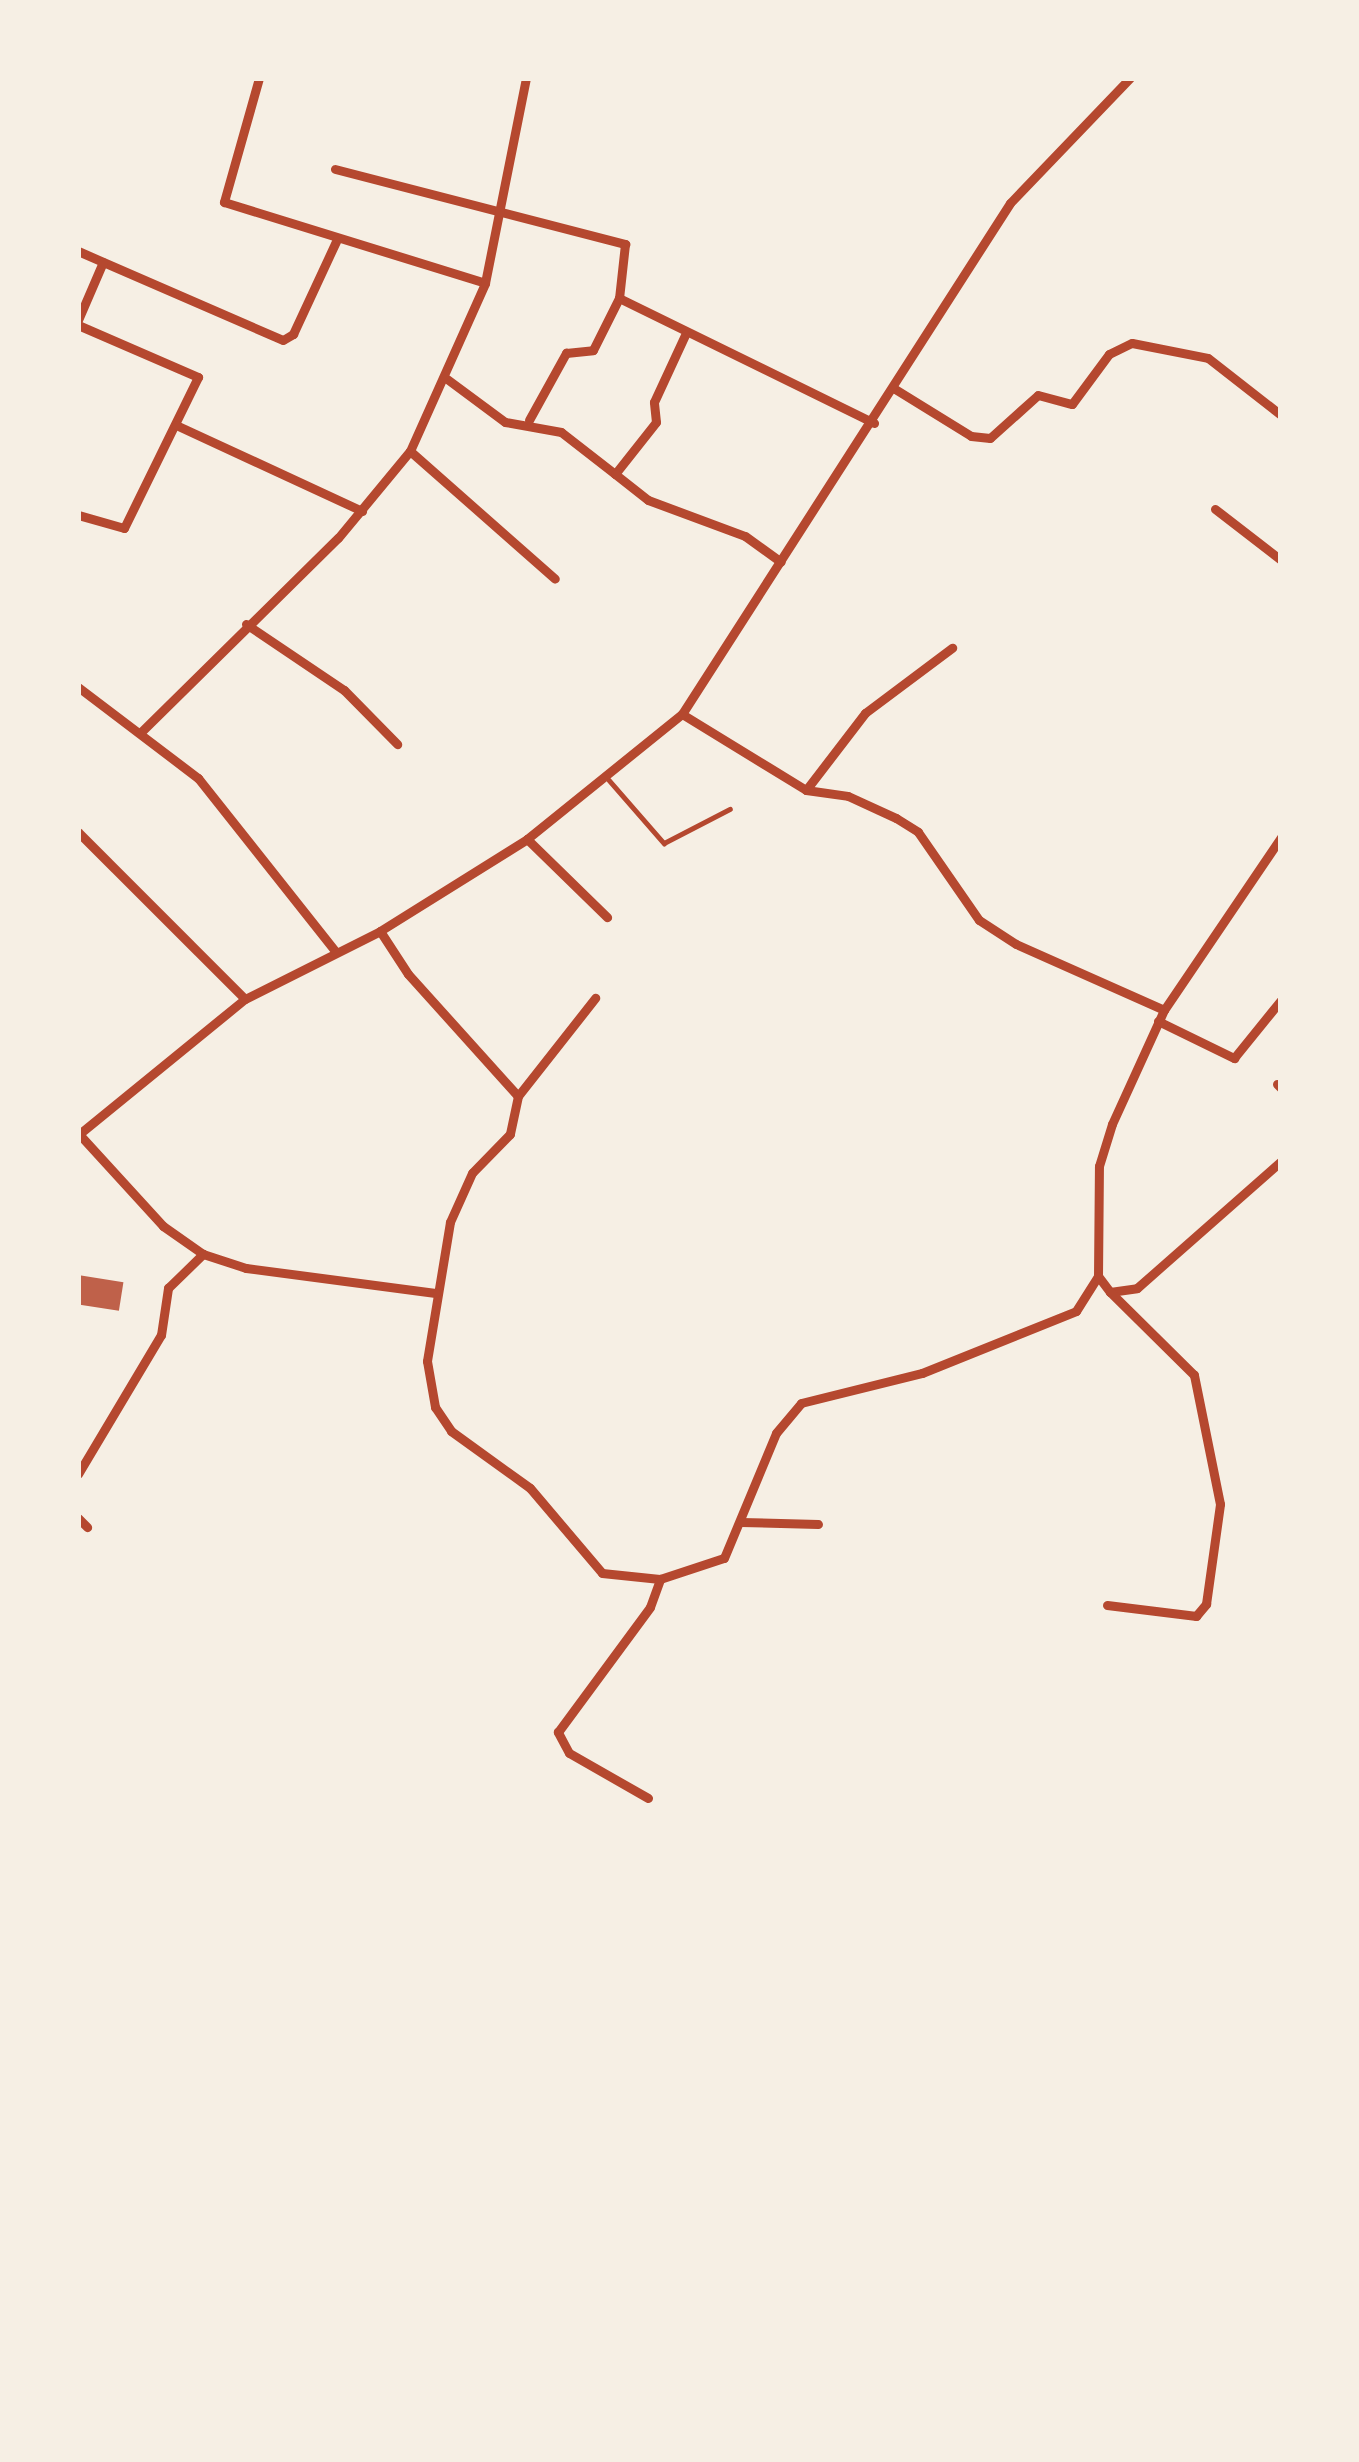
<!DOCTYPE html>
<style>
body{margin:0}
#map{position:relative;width:1359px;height:2462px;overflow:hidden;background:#f6efe4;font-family:"Roboto Serif",serif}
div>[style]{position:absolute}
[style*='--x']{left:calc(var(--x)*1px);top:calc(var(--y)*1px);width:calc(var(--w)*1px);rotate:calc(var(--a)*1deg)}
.building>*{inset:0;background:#bf614a;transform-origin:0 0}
.service>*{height:4.5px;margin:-2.25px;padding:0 2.25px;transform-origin:2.25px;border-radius:2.25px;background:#b5482f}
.minor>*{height:9px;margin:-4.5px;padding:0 4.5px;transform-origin:4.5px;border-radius:4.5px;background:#b5482f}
span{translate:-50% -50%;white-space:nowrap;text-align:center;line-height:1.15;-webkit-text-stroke:12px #f6efe4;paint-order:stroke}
.frame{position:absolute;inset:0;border:81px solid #f6efe4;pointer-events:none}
</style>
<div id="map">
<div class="building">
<i style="left:78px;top:1275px;width:46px;height:29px;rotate:9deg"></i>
</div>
<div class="service">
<i style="--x:609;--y:780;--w:84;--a:48.9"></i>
<i style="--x:664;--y:843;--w:74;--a:-27.3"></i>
</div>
<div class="minor">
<i style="--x:259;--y:78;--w:129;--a:105.8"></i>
<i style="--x:224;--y:202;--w:273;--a:17.2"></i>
<i style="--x:335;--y:169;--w:300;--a:14.5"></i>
<i style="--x:625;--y:244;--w:54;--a:96.3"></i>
<i style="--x:619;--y:298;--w:284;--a:26.1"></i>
<i style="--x:78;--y:251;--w:223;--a:23.5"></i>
<i style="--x:283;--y:340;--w:12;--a:-31"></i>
<i style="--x:293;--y:334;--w:105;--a:-65.1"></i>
<i style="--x:78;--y:320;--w:63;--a:-66.7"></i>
<i style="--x:78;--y:325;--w:131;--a:23.4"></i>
<i style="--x:198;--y:377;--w:168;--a:116.1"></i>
<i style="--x:124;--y:528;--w:48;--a:-164.2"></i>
<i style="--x:447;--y:379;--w:72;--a:36.6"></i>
<i style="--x:505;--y:422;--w:57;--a:10.1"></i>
<i style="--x:561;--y:432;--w:68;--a:37.9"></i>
<i style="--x:615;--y:474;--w:66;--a:-51.7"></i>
<i style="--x:656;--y:422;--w:20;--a:-96"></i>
<i style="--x:654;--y:402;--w:74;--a:-65.2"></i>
<i style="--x:895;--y:389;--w:89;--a:31.7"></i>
<i style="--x:971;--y:436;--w:19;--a:6"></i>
<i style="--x:990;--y:438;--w:64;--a:-41.9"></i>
<i style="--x:1038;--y:395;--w:35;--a:15"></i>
<i style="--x:1072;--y:404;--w:62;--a:-53.5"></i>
<i style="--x:1109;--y:354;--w:25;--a:-26"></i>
<i style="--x:1132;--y:343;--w:77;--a:11.2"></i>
<i style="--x:1208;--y:358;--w:93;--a:38"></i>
<i style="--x:529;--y:420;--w:77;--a:-61.1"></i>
<i style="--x:566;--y:353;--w:27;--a:-6"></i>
<i style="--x:593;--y:350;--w:58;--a:-63.4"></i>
<i style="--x:176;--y:425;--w:205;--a:24.8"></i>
<i style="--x:410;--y:451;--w:193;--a:41.4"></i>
<i style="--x:615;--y:474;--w:42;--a:38.2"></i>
<i style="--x:648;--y:500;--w:103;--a:20.4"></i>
<i style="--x:745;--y:536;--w:44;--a:35.8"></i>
<i style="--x:1215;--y:509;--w:83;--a:37.7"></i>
<i style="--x:246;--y:624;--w:118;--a:34"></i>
<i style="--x:344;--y:690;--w:76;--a:45.5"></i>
<i style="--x:78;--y:687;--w:151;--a:37.2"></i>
<i style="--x:198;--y:778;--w:222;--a:51.6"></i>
<i style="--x:682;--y:714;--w:145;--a:31.5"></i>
<i style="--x:806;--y:790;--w:42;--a:8.1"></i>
<i style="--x:848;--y:796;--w:53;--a:24.6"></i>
<i style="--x:896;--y:818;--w:26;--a:32"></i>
<i style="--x:918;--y:832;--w:107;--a:55.3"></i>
<i style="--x:979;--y:920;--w:44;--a:33"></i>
<i style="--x:1016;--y:944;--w:162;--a:24"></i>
<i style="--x:140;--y:733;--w:278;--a:-44.6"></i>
<i style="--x:338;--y:538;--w:113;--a:-50.4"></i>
<i style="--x:410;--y:451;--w:184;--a:-65.9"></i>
<i style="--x:485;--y:283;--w:209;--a:-78.7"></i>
<i style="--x:806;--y:790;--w:97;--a:-52.5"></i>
<i style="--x:865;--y:713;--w:109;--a:-36.8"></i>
<i style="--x:78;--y:832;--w:236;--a:45"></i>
<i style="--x:527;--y:839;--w:112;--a:44.3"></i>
<i style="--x:380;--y:931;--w:51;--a:56.9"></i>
<i style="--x:408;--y:974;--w:164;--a:48"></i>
<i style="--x:518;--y:1096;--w:39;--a:102"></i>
<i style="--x:510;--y:1134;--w:54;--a:134.3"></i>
<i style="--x:472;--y:1173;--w:54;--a:114.2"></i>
<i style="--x:450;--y:1222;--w:141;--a:99.4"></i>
<i style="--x:427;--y:1361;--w:47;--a:80.1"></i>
<i style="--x:435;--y:1407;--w:29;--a:56"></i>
<i style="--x:451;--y:1431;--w:97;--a:35.8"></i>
<i style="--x:530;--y:1488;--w:111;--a:49.7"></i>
<i style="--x:602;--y:1573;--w:58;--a:5.9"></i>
<i style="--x:660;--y:1579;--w:67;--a:-18.2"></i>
<i style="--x:724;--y:1558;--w:135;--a:-67.4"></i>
<i style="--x:776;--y:1433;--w:39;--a:-50"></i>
<i style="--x:801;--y:1403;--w:125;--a:-13.9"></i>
<i style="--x:922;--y:1373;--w:166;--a:-21.9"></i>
<i style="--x:1076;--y:1311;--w:41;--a:-57.8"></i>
<i style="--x:1098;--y:1276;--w:110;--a:-89.5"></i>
<i style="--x:1099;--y:1166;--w:44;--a:-72.8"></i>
<i style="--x:1112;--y:1124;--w:125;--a:-65.5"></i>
<i style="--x:1164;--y:1010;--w:209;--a:-55.9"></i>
<i style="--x:1158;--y:1021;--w:85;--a:26"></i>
<i style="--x:1234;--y:1058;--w:75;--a:-51"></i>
<i style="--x:1277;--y:1084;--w:6;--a:45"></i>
<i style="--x:518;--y:1096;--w:125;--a:-51.8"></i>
<i style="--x:79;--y:1134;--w:125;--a:47.6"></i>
<i style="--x:163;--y:1226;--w:49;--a:35"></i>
<i style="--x:203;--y:1254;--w:45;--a:18"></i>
<i style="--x:246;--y:1268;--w:191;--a:7.5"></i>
<i style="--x:78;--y:1135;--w:215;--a:-39.2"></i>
<i style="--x:245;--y:999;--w:151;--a:-26.7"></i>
<i style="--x:380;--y:931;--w:173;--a:-32"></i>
<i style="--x:527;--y:839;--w:199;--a:-38.9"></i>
<i style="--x:682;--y:714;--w:607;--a:-57.3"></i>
<i style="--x:1010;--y:203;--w:173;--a:-46.2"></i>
<i style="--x:1098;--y:1276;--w:20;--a:53"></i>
<i style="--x:1110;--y:1292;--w:27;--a:-8"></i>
<i style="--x:1137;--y:1288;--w:192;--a:-41.4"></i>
<i style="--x:78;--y:1474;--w:162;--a:-59.2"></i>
<i style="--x:161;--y:1335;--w:48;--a:-81.5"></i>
<i style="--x:168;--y:1288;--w:49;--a:-44.2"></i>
<i style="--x:78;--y:1518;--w:13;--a:45"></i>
<i style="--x:741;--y:1522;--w:77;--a:1.5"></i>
<i style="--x:1107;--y:1605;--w:90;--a:7"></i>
<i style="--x:1196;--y:1616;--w:16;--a:-50"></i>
<i style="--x:1206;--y:1604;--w:101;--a:-82"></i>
<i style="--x:1220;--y:1504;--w:132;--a:-101.4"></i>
<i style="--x:1194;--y:1375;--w:118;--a:-135.3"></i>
<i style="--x:648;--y:1798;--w:91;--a:-150.3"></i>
<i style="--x:569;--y:1753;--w:24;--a:-118"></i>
<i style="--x:558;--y:1732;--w:155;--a:-53.6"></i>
<i style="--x:650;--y:1607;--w:30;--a:-70"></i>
</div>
<div class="frame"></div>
</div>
